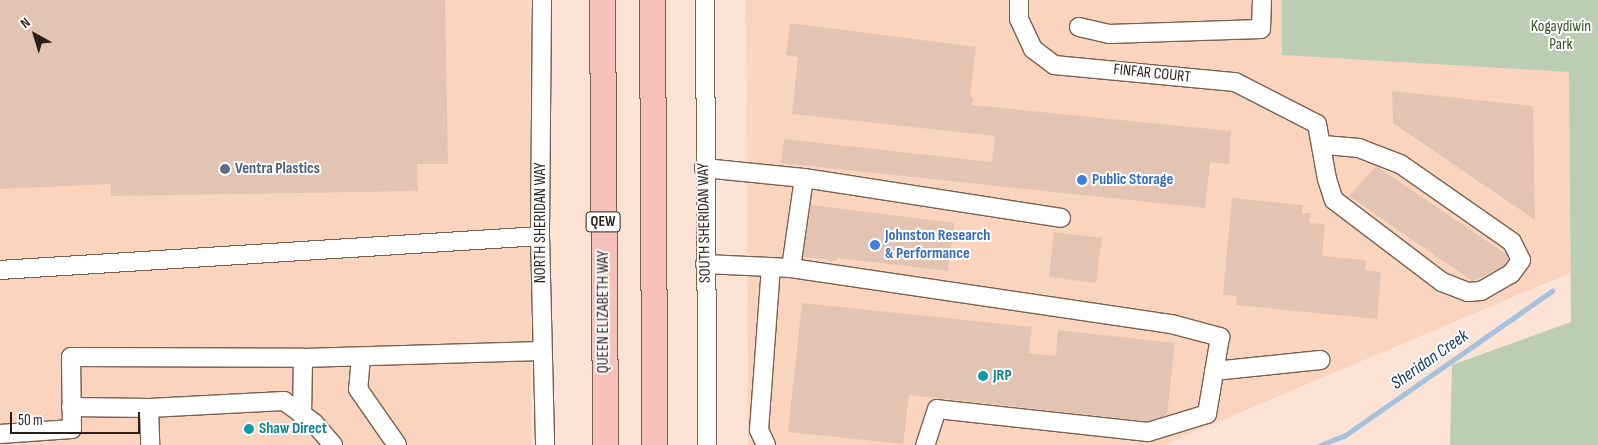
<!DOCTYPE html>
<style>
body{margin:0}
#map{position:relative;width:1598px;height:445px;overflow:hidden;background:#fde3d5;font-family:"Sofia Sans Condensed",sans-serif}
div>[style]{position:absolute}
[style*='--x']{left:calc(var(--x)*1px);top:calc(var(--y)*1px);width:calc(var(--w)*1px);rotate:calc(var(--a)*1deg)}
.built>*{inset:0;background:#fbd4be}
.green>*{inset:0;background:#bbcdb2}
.stream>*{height:5px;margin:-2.5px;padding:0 2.5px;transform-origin:2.5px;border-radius:2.5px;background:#a4c2dd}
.building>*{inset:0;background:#e3c4b2}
.roads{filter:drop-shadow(1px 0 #7b6050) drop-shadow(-1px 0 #7b6050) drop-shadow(0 1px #7b6050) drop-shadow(0 -1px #7b6050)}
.minor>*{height:18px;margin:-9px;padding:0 9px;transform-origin:9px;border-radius:9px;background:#fff}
.highway>*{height:25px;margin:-12.5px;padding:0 12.5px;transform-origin:12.5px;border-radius:12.5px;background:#f5c1ba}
.dots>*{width:14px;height:14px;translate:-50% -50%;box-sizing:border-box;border:2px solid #fff;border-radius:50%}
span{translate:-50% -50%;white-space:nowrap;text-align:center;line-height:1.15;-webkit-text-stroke:4px #fff;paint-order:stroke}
.shield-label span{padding:1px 4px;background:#fff;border:1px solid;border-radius:4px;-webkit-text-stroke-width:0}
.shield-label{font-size:15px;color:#2b1f19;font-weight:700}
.park-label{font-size:16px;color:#365425}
.street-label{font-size:16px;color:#2b1f19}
.service-label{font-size:16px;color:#4e5e75;font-weight:700}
.left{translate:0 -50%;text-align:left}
.shop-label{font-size:16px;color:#366cbe;font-weight:700}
.culture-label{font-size:16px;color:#0d838f;font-weight:700}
.water-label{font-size:18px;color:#0d3e62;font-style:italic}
.north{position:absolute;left:10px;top:10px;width:50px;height:50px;-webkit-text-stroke:4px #fff;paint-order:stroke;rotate:321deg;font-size:14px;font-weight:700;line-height:20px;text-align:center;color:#2b1f19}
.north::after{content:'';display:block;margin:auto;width:18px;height:22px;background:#2b1f19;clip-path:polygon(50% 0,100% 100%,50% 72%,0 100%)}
.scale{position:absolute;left:10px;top:412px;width:130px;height:22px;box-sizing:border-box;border:2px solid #2b1f19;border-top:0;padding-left:6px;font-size:15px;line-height:18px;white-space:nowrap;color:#2b1f19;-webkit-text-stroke:4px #fff;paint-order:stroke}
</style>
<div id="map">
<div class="built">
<i style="clip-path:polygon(0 0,530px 0,531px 445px,0 445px)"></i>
<i style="clip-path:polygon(746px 0,1282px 0,1283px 55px,1569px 72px,1570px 273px,1163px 445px,748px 445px)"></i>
</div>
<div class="green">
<i style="clip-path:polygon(1282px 0,1598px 0,1598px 445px,1450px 445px,1452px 365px,1571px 322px,1569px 72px,1282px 55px)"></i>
</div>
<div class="stream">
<i style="--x:1320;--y:445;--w:26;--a:-21"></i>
<i style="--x:1344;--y:436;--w:254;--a:-34.9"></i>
</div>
<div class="building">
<i style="clip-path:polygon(0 0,445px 0,448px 164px,417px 164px,418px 191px,111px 196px,111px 184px,0 189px)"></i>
<i style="clip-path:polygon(790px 23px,976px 47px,970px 97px,973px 97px,972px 105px,1231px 131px,1229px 164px,1210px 162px,1205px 208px,781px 163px,784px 139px,992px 162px,995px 136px,792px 114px,798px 57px,786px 55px)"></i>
<i style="clip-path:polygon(1392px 91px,1533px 106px,1535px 220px,1393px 123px)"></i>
<i style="clip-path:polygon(1376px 166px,1506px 254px,1509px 259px,1504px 266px,1472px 281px,1349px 196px)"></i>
<i style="clip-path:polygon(1232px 198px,1303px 205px,1302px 213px,1310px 213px,1309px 223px,1325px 224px,1322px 256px,1366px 260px,1365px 270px,1381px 272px,1377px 319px,1236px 305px,1237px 296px,1223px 295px)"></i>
<i style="clip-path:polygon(811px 205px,954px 223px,948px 271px,837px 258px,837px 261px,803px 257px)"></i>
<i style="clip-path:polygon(1054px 232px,1102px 238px,1096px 283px,1049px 277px)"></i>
<i style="clip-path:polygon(802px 303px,1032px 327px,1029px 353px,1056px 356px,1058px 330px,1175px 343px,1167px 415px,1148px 421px,909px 395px,903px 444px,788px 432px)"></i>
</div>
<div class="roads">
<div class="minor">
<i style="--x:542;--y:0;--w:236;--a:90.5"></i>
<i style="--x:540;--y:236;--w:209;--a:88.6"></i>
<i style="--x:705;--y:0;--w:445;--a:89.7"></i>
<i style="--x:1019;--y:0;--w:19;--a:90"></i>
<i style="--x:1019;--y:19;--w:33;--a:65"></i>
<i style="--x:1033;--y:49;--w:26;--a:37"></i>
<i style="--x:1054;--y:65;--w:182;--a:5.4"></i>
<i style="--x:1235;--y:82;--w:92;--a:27.1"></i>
<i style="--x:1317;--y:124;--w:56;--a:79.7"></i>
<i style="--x:1327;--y:179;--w:22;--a:72"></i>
<i style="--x:1334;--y:200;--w:136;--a:37.2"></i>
<i style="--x:1442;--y:282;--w:28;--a:21"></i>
<i style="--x:1468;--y:292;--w:13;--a:-4"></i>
<i style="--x:1481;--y:291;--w:34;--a:-30"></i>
<i style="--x:1511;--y:274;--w:17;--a:-54"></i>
<i style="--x:1521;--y:260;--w:20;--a:-117"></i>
<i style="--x:1512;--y:242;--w:136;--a:-145.1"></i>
<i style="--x:1400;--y:164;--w:44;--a:-158.7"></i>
<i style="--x:1359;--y:148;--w:36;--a:-175"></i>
<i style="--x:1079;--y:27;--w:31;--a:13"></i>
<i style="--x:1109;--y:34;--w:152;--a:-1.9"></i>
<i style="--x:1261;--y:29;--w:29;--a:-88"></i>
<i style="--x:704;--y:168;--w:100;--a:5.7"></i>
<i style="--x:804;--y:178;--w:260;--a:8.8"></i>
<i style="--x:705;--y:264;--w:86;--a:2.7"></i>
<i style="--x:791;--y:268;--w:388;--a:8.4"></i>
<i style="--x:1175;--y:325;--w:47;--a:14.9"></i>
<i style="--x:1220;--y:337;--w:78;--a:99.6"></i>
<i style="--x:1207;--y:414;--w:62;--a:163"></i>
<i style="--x:1148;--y:432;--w:212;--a:-173.8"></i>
<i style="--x:937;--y:409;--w:38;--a:108"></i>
<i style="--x:791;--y:268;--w:91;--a:-81.8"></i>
<i style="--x:0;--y:270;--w:541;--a:-3.6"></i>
<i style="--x:361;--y:357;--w:32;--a:95"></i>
<i style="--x:358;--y:389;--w:68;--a:55.1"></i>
<i style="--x:1214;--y:371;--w:107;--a:-5.9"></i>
<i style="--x:71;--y:407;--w:78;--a:0.7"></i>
<i style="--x:149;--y:408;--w:135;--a:-3"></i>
<i style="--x:284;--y:401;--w:37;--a:36"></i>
<i style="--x:314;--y:423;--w:29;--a:49"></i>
<i style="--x:149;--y:408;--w:37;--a:88"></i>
<i style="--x:302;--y:416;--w:58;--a:-89"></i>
<i style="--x:0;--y:434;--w:72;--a:-4"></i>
<i style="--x:72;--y:429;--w:72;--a:-90.8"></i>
<i style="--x:71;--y:357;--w:232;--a:0.2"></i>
<i style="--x:303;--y:358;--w:238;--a:-1.7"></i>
<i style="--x:766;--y:445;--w:17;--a:-115"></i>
<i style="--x:759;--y:430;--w:163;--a:-85.8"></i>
</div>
<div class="highway">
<i style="--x:602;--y:0;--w:445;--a:89.6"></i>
<i style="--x:652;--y:0;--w:445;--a:89.7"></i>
</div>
</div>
<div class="dots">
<i style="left:225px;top:169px;background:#5c6f8a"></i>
<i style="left:1082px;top:180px;background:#3f7fe0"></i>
<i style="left:875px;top:245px;background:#3f7fe0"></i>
<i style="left:983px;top:376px;background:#0f9aa8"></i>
<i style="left:249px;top:429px;background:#0f9aa8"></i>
</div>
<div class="shield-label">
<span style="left:603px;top:222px">QEW</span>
</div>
<div class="park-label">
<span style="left:1561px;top:36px">Kogaydiwin<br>Park</span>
</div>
<div class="street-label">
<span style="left:1152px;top:74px;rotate:6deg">FINFAR COURT</span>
<span style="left:541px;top:223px;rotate:-90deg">NORTH SHERIDAN WAY</span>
<span style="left:705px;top:223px;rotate:-91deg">SOUTH SHERIDAN WAY</span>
<span style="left:604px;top:312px;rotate:-90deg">QUEEN ELIZABETH WAY</span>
</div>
<div class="service-label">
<span class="left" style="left:235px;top:169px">Ventra Plastics</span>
</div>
<div class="shop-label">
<span class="left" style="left:1092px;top:180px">Public Storage</span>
<span class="left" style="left:885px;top:245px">Johnston Research<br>&amp; Performance</span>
</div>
<div class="culture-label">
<span class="left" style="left:993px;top:376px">JRP</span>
<span class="left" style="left:259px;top:429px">Shaw Direct</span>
</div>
<div class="water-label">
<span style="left:1430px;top:360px;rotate:-35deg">Sheridan Creek</span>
</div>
<div class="north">N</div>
<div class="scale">50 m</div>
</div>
